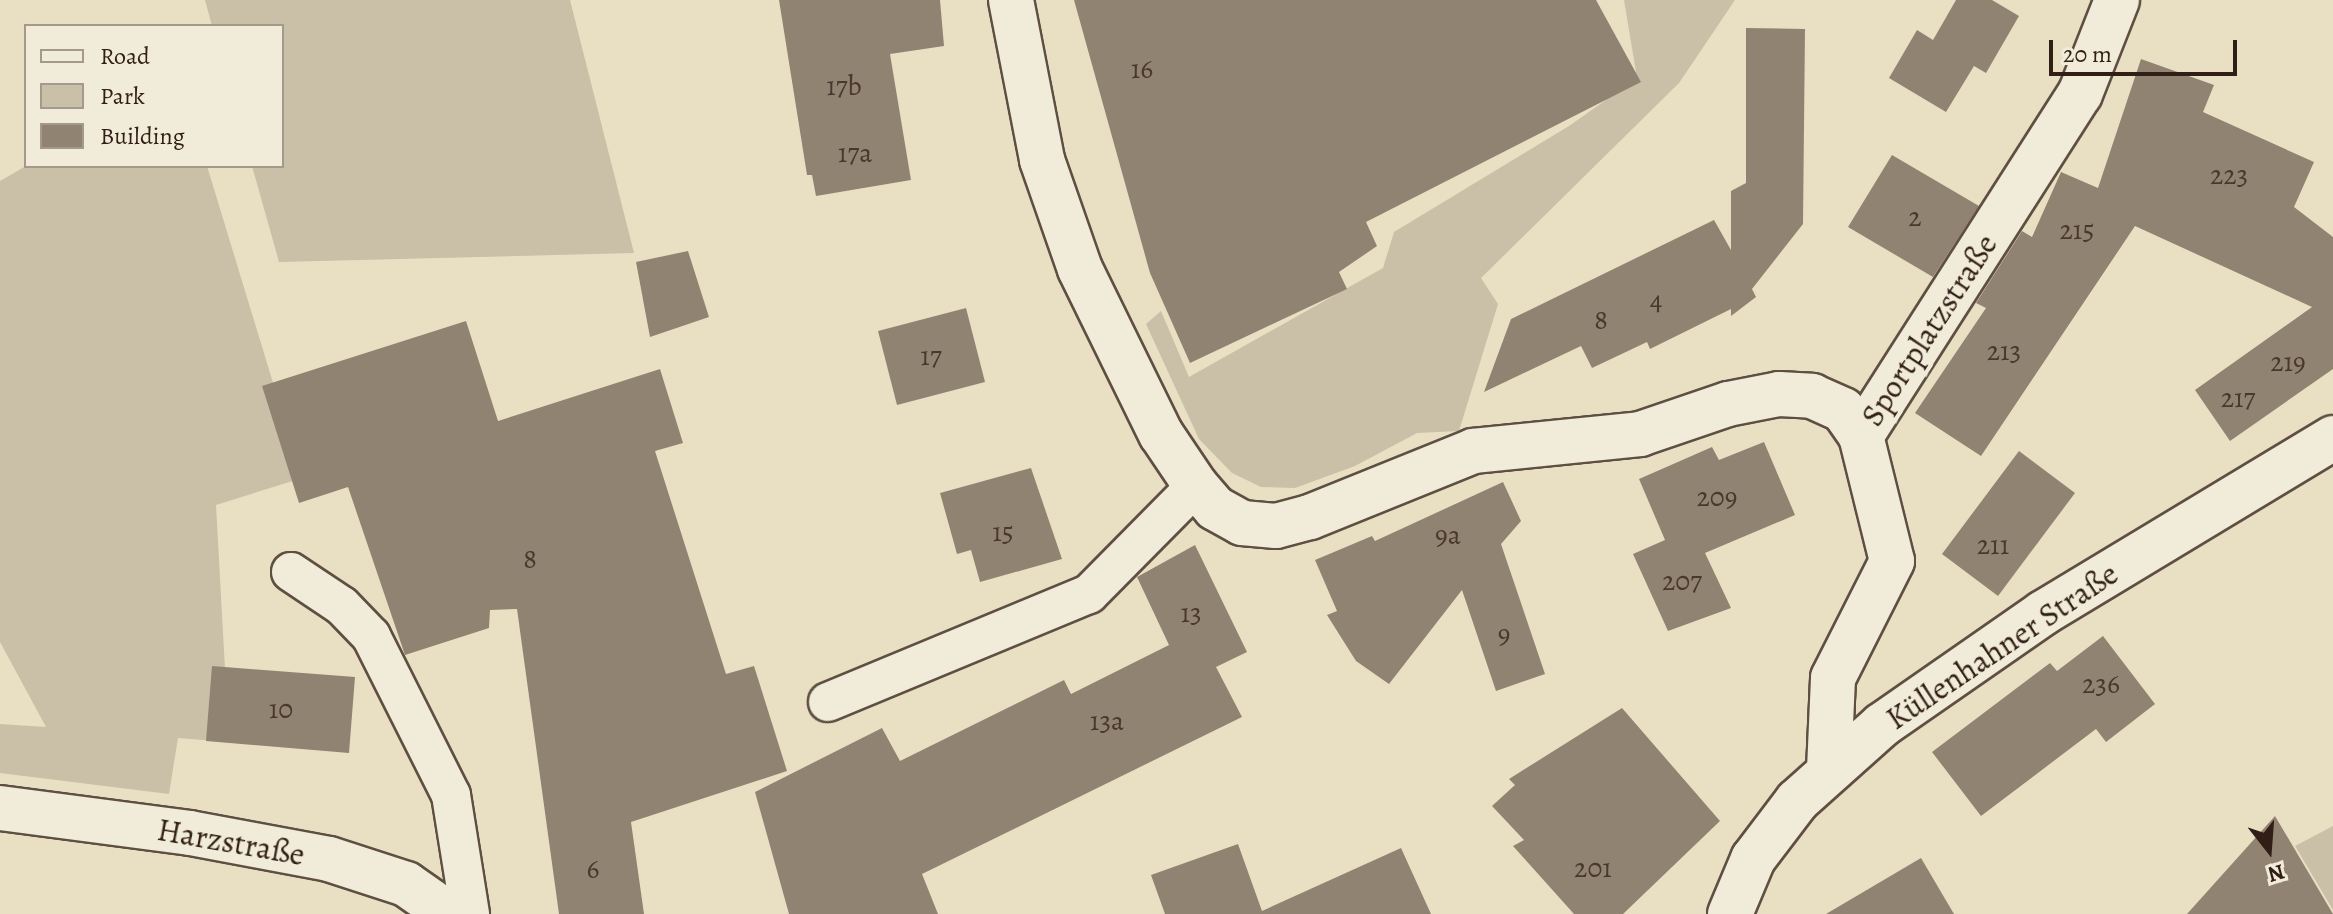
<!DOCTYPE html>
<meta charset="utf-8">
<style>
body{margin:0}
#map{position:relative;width:2333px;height:914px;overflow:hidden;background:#e9e0c4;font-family:Alegreya,serif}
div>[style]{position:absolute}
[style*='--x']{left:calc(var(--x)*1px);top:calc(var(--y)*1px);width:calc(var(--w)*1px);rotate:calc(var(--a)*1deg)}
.green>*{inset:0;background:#cabfa7}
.building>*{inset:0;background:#918371}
.roads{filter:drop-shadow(2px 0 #5f4f42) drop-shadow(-2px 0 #5f4f42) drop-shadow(0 2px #5f4f42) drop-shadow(0 -2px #5f4f42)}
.service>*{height:38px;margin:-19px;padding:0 19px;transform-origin:19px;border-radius:19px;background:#f1ebd9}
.minor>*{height:44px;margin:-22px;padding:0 22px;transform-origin:22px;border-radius:22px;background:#f1ebd9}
span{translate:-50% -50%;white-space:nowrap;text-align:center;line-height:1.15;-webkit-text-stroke:8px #f1ebd9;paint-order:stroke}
.number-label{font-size:28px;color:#49382e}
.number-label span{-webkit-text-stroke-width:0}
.street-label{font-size:32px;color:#311f17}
.legend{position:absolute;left:24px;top:24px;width:260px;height:144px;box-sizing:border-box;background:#f1ebd9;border:2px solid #a4998b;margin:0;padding:10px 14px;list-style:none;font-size:24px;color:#311f17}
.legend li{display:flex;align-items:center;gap:16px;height:40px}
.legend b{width:40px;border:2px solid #a4998b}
.north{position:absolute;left:2229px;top:810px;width:80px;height:80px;-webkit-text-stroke:6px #f1ebd9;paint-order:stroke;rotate:163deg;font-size:22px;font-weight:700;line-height:32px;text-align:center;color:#311f17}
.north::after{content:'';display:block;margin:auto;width:28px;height:36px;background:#311f17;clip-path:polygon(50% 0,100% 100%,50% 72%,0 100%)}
.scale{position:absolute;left:2049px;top:40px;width:188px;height:36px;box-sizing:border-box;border:4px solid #311f17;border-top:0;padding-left:10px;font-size:24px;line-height:28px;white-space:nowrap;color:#311f17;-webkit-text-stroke:6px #f1ebd9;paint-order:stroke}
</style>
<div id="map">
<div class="green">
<i style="clip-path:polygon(205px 0,570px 0,634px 253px,279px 262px,252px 166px,282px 166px,282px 26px,212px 26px)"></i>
<i style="clip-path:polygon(1624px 0,1735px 0,1679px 83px,1481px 278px,1498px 304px,1459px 431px,1417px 433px,1355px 466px,1295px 488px,1261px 487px,1232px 473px,1199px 439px,1146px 324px,1161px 311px,1189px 377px,1383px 268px,1394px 232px,1569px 126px,1637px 78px)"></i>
<i style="clip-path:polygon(26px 166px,207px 166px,302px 478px,216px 505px,229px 742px,178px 738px,169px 794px,0 773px,0 724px,46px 727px,0 642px,0 181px)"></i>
<i style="clip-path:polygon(2333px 826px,2333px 910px,2295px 846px)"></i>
</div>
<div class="building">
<i style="clip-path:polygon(779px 0,940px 0,944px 46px,890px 54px,911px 180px,816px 196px,812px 175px,807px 175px)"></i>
<i style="clip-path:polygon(1074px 0,1596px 0,1641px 82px,1366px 222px,1377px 246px,1339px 272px,1347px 289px,1190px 363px,1150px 273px)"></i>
<i style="clip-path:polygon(1956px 0,1992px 0,2019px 16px,1986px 73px,1974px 66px,1946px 112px,1889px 78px,1917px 30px,1933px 40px)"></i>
<i style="clip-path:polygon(1746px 28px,1805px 29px,1803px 224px,1752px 289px,1756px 297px,1731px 316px,1731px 309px,1650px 349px,1647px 342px,1592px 368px,1581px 346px,1484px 392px,1511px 319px,1714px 220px,1731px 250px,1731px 191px,1746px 183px)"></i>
<i style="clip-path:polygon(2141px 59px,2214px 85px,2203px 112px,2314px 162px,2294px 207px,2333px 237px,2333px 369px,2230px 441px,2195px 390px,2312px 307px,2135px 226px,1981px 456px,1915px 413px,1986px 308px,1976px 303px,2022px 231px,2032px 237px,2061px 172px,2098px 188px)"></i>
<i style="clip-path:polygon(1892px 155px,1979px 206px,1933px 277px,1848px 227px)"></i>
<i style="clip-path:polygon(688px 251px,709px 317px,650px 337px,636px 262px)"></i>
<i style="clip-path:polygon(966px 308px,985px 382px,897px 405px,878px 331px)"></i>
<i style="clip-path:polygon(466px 321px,498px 421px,660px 369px,683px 443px,655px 451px,726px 674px,754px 666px,787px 771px,631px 822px,644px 914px,559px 914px,517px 609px,490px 610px,489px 628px,405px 655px,348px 487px,299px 503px,262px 386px)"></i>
<i style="clip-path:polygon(1764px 442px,1795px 515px,1705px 553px,1731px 608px,1668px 631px,1633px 554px,1665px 540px,1639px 479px,1712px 447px,1719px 460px)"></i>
<i style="clip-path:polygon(2019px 451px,2075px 493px,1998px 596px,1942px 554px)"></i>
<i style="clip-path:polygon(1031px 468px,1062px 559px,980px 582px,971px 550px,957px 554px,940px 493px)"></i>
<i style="clip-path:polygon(1503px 482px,1521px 521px,1501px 544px,1545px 674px,1496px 691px,1462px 590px,1389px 684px,1356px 661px,1327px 615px,1337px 611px,1315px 560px,1372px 536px,1375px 541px)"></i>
<i style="clip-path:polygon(1195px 545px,1247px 652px,1216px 667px,1242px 717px,922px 874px,938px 914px,789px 914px,755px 792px,882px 728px,900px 761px,1064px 680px,1071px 694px,1169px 645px,1137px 577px)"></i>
<i style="clip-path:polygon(2103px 636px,2155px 704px,2106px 742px,2096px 729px,1981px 816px,1932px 752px,2050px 663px,2057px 671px)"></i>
<i style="clip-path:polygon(212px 666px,355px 677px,349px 753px,206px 741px)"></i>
<i style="clip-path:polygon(1622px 708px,1720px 821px,1623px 914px,1574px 914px,1513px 846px,1524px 840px,1492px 806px,1515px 785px,1509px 779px)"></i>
<i style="clip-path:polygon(2275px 816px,2333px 914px,2187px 914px)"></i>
<i style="clip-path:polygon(1238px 844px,1262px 911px,1401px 848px,1431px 914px,1165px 914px,1151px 875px)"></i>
<i style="clip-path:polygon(1921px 858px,1954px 914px,1826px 914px)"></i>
</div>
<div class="roads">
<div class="service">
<i style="--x:291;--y:572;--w:61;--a:33.7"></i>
<i style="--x:342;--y:606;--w:42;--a:46"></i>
<i style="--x:371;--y:636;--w:178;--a:63.3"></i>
<i style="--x:451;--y:795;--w:121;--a:80.9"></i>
<i style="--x:828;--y:702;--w:282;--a:-22.5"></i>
<i style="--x:1089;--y:594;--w:152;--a:-45.3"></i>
</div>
<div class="minor">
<i style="--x:1011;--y:0;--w:163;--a:79"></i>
<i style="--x:1042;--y:160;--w:115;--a:70.8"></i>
<i style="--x:1080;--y:269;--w:184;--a:63.9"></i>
<i style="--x:1161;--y:434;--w:63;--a:56.1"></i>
<i style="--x:1196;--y:486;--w:29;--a:49"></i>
<i style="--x:1215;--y:508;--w:31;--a:29"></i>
<i style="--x:1242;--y:523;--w:34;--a:5"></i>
<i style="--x:1276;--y:526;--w:35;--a:-15"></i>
<i style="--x:1310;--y:517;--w:176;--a:-22"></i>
<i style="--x:1473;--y:451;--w:168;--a:-5.8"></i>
<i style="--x:1640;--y:434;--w:93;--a:-18.8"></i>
<i style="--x:1728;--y:404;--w:52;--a:-11.1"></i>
<i style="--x:1779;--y:394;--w:33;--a:3"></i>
<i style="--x:1812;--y:396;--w:34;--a:24"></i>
<i style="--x:1843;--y:410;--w:32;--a:55"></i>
<i style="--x:1829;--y:770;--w:92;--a:-87.5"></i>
<i style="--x:1833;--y:678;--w:131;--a:-63.2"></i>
<i style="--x:1892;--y:561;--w:129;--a:-103.9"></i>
<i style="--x:1861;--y:436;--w:406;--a:-57.4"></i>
<i style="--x:2080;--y:94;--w:101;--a:-68.5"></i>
<i style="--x:0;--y:808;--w:192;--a:7.5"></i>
<i style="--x:190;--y:833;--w:141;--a:10.6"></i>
<i style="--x:329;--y:859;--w:81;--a:18"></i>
<i style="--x:406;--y:884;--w:52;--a:34.9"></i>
<i style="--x:1730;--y:914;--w:60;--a:-67.3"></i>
<i style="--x:1753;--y:859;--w:73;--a:-52.8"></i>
<i style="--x:1797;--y:801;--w:114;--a:-41.8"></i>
<i style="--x:1882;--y:725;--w:196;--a:-34.8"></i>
<i style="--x:2043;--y:613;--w:339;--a:-31.1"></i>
</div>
</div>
<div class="number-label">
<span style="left:1142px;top:69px">16</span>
<span style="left:844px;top:86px">17b</span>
<span style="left:855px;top:153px">17a</span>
<span style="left:2229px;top:175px">223</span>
<span style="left:1915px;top:217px">2</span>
<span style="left:2077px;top:230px">215</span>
<span style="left:1656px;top:300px">4</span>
<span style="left:1601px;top:320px">8</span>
<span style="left:2004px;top:351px">213</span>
<span style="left:931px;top:356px">17</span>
<span style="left:2288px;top:362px">219</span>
<span style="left:2238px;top:398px">217</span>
<span style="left:1717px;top:497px">209</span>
<span style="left:1003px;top:532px">15</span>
<span style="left:1448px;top:535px">9a</span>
<span style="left:1993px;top:545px">211</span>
<span style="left:530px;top:559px">8</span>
<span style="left:1682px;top:581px">207</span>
<span style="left:1191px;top:613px">13</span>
<span style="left:1504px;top:634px">9</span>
<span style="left:2101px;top:684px">236</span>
<span style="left:281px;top:709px">10</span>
<span style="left:1107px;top:721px">13a</span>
<span style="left:1593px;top:868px">201</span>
<span style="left:593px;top:869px">6</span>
</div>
<div class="street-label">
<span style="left:1929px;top:330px;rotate:-57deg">Sportplatzstraße</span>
<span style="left:2002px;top:646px;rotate:-34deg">Küllenhahner Straße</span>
<span style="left:231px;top:842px;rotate:10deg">Harzstraße</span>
</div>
<ul class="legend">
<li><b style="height:10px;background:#f1ebd9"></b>Road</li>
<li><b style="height:22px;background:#cabfa7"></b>Park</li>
<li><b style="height:22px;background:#918371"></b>Building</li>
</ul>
<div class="north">N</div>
<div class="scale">20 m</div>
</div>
